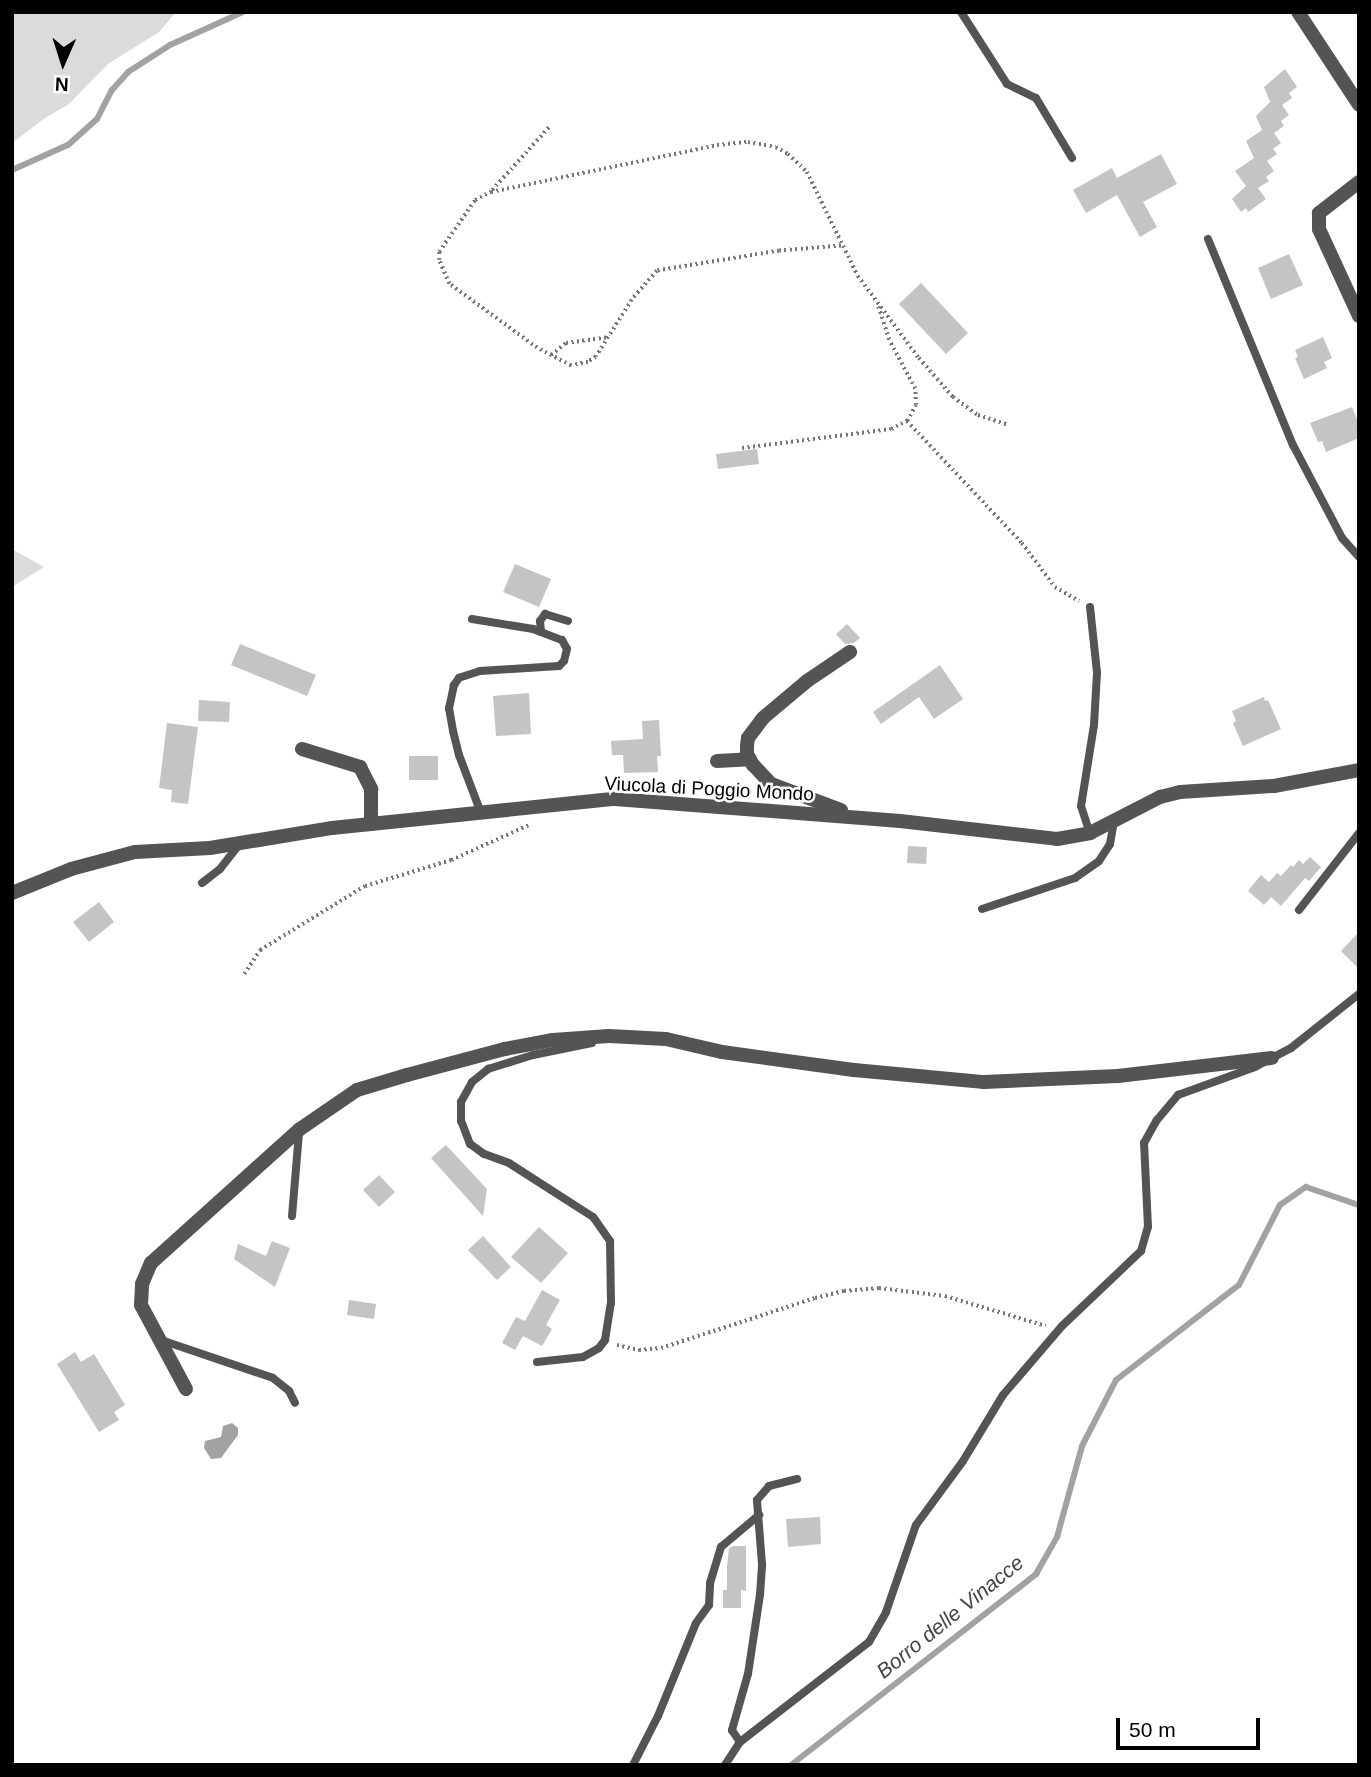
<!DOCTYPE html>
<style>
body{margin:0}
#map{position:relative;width:1371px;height:1777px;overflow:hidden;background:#fff;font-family:Arial,sans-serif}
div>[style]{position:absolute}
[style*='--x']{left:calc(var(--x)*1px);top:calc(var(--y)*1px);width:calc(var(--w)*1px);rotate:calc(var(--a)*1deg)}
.green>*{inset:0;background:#dbdbdb}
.water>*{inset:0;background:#a2a2a2}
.stream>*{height:6px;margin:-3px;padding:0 3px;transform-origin:3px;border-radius:3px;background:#a2a2a2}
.building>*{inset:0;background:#c4c4c4}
.path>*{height:3.5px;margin-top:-1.75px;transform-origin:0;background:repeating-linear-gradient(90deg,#767676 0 2px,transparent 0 5.5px)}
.service>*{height:8px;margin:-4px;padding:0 4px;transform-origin:4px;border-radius:4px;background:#545454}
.minor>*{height:14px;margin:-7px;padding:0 7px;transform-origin:7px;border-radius:7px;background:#545454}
.tertiary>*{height:14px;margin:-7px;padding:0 7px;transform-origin:7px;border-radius:7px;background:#545454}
span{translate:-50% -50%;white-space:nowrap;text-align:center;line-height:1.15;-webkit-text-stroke:5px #fff;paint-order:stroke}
.street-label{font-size:19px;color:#000}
.water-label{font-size:21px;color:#434343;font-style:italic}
.frame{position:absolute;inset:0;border:14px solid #000;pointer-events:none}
.north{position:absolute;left:28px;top:28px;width:70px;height:70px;-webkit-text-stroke:5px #fff;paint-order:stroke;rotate:183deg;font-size:19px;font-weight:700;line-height:28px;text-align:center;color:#000}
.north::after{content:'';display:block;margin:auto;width:24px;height:32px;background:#000;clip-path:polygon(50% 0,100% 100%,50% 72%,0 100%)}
.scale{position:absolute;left:1116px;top:1718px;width:144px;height:32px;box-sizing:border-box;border:4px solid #000;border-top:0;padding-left:9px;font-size:21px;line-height:24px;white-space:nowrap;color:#000;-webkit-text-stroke:5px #fff;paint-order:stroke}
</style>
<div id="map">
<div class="green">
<i style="clip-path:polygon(12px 12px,176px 12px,159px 32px,108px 64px,69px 104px,45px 118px,12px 143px)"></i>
<i style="clip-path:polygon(12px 549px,44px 567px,12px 587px)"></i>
</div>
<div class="water">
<i style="clip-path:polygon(232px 1423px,238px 1428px,238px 1435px,221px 1458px,211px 1459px,204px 1448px,205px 1441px,221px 1437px,223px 1426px)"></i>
</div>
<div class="stream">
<i style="--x:12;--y:170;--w:61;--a:-24.1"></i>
<i style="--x:68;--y:145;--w:39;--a:-42"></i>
<i style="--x:97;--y:119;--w:33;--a:-63"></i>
<i style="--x:112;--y:90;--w:24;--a:-48"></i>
<i style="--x:128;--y:72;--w:50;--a:-32.7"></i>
<i style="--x:170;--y:45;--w:80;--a:-24.3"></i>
<i style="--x:791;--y:1765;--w:311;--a:-37.9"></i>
<i style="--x:1036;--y:1574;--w:43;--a:-60.4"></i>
<i style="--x:1057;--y:1537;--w:94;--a:-74.6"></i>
<i style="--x:1082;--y:1446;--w:74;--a:-62.7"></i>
<i style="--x:1116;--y:1380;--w:155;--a:-37.7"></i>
<i style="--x:1239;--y:1285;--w:90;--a:-62.9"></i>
<i style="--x:1280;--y:1205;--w:32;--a:-35"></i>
<i style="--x:1306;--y:1187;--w:56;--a:18.8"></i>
</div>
<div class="building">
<i style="clip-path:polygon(1285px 69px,1297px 87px,1289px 93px,1292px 98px,1282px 105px,1289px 115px,1281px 121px,1284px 126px,1274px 133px,1281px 143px,1273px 149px,1277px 154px,1267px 161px,1274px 171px,1266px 177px,1269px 181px,1258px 188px,1266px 199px,1248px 212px,1246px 208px,1241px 212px,1232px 199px,1246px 186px,1235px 171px,1254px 158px,1246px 141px,1262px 130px,1256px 116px,1270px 102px,1264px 87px)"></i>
<i style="clip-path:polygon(1161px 154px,1177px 184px,1143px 202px,1157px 227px,1140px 237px,1117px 195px,1086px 213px,1073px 190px,1112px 168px,1117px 178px)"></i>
<i style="clip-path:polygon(1289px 254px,1303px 285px,1271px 299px,1258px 268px)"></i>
<i style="clip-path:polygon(921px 283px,968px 333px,946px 354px,899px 304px)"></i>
<i style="clip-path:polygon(1323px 337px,1332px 358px,1324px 362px,1327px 368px,1304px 379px,1295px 358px,1298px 357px,1295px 350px)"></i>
<i style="clip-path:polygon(1352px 407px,1359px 424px,1359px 438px,1326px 452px,1322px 441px,1318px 442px,1310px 423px)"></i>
<i style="clip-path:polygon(757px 449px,759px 464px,718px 469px,716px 454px)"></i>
<i style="clip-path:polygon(515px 564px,551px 579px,539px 607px,503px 592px)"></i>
<i style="clip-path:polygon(847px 624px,860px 638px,854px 643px,845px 644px,836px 634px)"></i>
<i style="clip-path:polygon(240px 644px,316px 675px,307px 696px,231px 665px)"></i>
<i style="clip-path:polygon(940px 665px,963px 699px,934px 719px,919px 697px,881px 724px,873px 712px)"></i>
<i style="clip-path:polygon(529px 693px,531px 734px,496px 736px,493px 696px)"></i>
<i style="clip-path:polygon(1264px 697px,1265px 701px,1268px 700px,1281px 729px,1243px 746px,1233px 723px,1236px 721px,1232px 711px)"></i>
<i style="clip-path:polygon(199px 700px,230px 702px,229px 722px,198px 721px)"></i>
<i style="clip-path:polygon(659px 720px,661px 756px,657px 756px,658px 772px,624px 773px,623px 755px,612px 755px,611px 741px,643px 739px,642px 721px)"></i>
<i style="clip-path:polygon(167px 723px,198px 727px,188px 804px,171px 802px,172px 790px,159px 788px)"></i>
<i style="clip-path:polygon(409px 756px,438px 756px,438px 780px,409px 780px)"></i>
<i style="clip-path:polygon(908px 846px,927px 847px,926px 864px,907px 863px)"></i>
<i style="clip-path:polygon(1310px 857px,1321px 867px,1309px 881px,1305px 878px,1281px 906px,1271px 897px,1264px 905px,1248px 891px,1261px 875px,1269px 882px,1277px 873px,1281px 876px,1291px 865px,1293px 867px,1299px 860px,1303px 864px)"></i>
<i style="clip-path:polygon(99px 902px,114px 922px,89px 942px,73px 922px)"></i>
<i style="clip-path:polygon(1359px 932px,1359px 969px,1341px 951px)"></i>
<i style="clip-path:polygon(446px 1145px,487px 1189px,483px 1216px,431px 1158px)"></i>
<i style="clip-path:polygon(379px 1175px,395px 1192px,379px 1207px,363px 1190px)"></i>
<i style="clip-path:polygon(539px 1227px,568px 1253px,541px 1283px,511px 1257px)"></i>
<i style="clip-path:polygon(483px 1236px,511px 1267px,497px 1280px,468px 1250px)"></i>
<i style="clip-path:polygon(272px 1241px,290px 1248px,275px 1287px,234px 1259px,238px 1244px,266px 1256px)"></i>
<i style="clip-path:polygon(542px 1290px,560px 1300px,546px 1325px,552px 1329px,542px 1346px,523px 1336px,515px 1350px,502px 1343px,516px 1317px,525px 1321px)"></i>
<i style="clip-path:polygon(349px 1300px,376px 1304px,374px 1319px,347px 1315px)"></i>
<i style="clip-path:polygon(75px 1352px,81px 1362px,94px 1354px,125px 1405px,114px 1412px,119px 1420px,99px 1432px,57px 1364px)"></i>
<i style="clip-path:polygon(820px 1517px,821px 1544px,788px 1547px,786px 1519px)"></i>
<i style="clip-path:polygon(733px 1546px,746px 1546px,746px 1591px,741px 1590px,741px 1608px,723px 1608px,723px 1590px,734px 1590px,727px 1590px,727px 1566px,729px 1548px)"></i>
</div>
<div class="path">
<i style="--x:492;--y:190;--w:86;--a:-47.8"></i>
<i style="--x:841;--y:246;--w:62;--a:175.4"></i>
<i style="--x:779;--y:251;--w:124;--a:170.7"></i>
<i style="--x:657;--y:271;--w:38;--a:131"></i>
<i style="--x:632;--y:300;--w:67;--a:122.3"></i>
<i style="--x:596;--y:357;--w:9;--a:148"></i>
<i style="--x:588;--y:362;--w:17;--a:167"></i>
<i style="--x:571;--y:366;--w:38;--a:-152"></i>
<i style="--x:537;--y:348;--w:109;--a:-144"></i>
<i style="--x:449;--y:284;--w:26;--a:-113"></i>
<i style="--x:439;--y:260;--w:8;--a:-90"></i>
<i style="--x:439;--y:252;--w:63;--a:-55.3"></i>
<i style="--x:475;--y:200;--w:18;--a:-27"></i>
<i style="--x:491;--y:192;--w:231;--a:-11.7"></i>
<i style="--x:717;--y:145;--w:31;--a:-6"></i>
<i style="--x:748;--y:142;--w:28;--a:10"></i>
<i style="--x:776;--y:147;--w:14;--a:30"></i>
<i style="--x:788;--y:154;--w:26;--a:43"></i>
<i style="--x:807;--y:172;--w:116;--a:63.9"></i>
<i style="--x:858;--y:276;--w:102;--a:53.4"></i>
<i style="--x:919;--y:358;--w:52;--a:48.9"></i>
<i style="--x:953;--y:397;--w:31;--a:36"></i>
<i style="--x:978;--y:415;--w:32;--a:18"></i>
<i style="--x:551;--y:355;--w:19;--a:-39"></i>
<i style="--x:566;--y:343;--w:44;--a:-7.8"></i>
<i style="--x:907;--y:421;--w:168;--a:46.7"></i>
<i style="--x:1022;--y:543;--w:55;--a:53.1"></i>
<i style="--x:1055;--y:587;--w:28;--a:30"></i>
<i style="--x:742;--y:448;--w:150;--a:-7.3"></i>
<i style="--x:891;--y:429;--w:18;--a:-27"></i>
<i style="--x:907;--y:421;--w:18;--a:-61"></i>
<i style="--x:916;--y:405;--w:16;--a:-94"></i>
<i style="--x:915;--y:389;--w:55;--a:-118"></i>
<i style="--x:889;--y:340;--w:35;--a:-108"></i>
<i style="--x:244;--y:974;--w:29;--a:-56"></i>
<i style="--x:260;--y:950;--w:123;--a:-31.4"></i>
<i style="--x:365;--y:886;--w:90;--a:-16.8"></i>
<i style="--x:451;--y:860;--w:85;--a:-24.2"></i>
<i style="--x:617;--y:1345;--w:23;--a:13"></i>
<i style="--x:639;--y:1350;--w:22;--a:-5"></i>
<i style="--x:661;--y:1348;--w:162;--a:-18"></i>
<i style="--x:815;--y:1298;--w:30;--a:-14"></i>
<i style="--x:844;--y:1291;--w:35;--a:-5"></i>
<i style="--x:879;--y:1288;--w:66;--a:6.9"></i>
<i style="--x:945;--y:1296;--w:105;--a:16.5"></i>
</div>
<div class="service">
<i style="--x:961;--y:12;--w:85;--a:57.4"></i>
<i style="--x:1007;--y:84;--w:32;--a:26"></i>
<i style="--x:1036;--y:98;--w:70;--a:59"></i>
<i style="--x:1208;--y:239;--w:223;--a:67.6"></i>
<i style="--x:1293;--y:445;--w:105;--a:62.2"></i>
<i style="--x:1342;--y:538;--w:25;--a:48"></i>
<i style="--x:1090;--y:607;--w:66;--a:83.9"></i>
<i style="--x:1097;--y:673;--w:52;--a:93.3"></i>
<i style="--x:1094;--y:725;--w:82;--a:99.1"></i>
<i style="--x:1081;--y:806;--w:28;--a:72"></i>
<i style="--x:472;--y:619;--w:62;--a:9.3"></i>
<i style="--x:533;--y:629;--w:31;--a:21"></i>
<i style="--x:562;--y:640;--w:10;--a:61"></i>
<i style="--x:567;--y:649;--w:12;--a:104"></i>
<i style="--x:564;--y:661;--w:7;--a:135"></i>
<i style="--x:559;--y:666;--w:79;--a:176.4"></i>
<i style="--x:480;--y:671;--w:22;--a:162"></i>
<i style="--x:459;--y:678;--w:9;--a:126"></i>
<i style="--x:454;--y:685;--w:24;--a:102"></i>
<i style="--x:449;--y:708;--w:23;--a:80"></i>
<i style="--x:453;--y:731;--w:25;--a:76"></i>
<i style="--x:459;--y:755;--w:62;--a:69.2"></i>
<i style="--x:541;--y:632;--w:11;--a:-95"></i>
<i style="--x:540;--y:621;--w:9;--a:-54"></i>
<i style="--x:545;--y:614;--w:24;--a:17"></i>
<i style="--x:202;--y:883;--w:23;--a:-38"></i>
<i style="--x:220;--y:869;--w:33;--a:-52"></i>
<i style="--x:982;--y:909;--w:98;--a:-18.4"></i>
<i style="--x:1075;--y:878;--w:29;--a:-35"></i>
<i style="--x:1099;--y:861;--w:20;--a:-57"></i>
<i style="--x:1110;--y:844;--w:23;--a:-80"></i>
<i style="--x:1299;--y:910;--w:98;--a:-52.1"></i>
<i style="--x:292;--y:1216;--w:84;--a:-85.2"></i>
<i style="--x:161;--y:1340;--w:118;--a:18.7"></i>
<i style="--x:273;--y:1378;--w:21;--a:39"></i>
<i style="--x:289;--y:1391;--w:13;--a:63"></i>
<i style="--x:537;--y:1362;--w:46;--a:-6.2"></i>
<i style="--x:583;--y:1357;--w:18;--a:-29"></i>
<i style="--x:599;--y:1348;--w:10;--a:-53"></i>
<i style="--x:605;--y:1340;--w:37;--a:-81"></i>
<i style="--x:611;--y:1303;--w:62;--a:-90.9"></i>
<i style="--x:610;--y:1241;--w:29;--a:-125"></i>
<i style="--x:593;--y:1217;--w:100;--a:-147.3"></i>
<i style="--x:509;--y:1163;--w:27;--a:-160"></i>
<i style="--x:484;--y:1154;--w:17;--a:-144"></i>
<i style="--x:470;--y:1144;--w:25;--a:-111"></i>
<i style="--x:461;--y:1121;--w:19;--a:-90"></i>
<i style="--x:461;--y:1102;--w:23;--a:-61"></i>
<i style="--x:472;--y:1082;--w:21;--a:-39"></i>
<i style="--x:488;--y:1069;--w:47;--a:-17.3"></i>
<i style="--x:533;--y:1055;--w:60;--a:-11.5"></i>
<i style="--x:740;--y:1742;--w:14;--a:-124"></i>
<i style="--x:732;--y:1730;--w:58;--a:-74.1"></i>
<i style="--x:748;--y:1674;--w:80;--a:-81.4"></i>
<i style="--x:760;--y:1595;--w:31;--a:-86"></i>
<i style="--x:762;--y:1564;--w:64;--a:-94.5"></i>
<i style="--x:757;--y:1500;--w:18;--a:-49"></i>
<i style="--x:769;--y:1486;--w:29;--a:-14"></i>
<i style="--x:633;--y:1765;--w:55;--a:-63"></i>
<i style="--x:658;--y:1716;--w:100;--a:-67.8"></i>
<i style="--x:696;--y:1623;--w:22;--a:-54"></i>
<i style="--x:709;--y:1605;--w:22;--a:-87"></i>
<i style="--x:710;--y:1583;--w:38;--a:-73"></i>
<i style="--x:721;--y:1547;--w:50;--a:-40.1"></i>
<i style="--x:725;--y:1765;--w:27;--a:-57"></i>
<i style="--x:740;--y:1742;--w:163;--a:-37.8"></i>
<i style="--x:869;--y:1642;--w:34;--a:-60"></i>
<i style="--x:886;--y:1612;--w:92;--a:-71"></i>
<i style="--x:916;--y:1525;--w:79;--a:-53.7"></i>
<i style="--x:963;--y:1461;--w:77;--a:-58.8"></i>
<i style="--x:1003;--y:1395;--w:91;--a:-49.5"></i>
<i style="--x:1062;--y:1326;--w:109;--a:-43.5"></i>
<i style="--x:1141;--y:1251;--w:25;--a:-74"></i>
<i style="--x:1148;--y:1227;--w:84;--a:-92.7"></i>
<i style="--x:1144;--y:1143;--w:26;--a:-61"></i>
<i style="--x:1157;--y:1120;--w:33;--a:-50"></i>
<i style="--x:1178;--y:1095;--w:82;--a:-20"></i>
<i style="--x:1255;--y:1067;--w:41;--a:-27.8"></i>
<i style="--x:1291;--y:1048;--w:87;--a:-38.5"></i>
</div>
<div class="minor">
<i style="--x:1359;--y:182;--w:51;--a:142.2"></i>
<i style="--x:1319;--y:213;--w:16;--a:90"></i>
<i style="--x:1319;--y:229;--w:96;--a:65.3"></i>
<i style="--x:302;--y:749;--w:61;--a:17.2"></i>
<i style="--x:360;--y:767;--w:25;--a:63"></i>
<i style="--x:371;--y:789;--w:35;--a:90"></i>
<i style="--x:717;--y:761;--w:33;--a:-3"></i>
<i style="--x:841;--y:810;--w:75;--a:-159.6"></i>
<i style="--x:771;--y:784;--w:26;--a:-133"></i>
<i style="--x:753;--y:765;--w:13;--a:-119"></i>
<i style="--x:747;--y:754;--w:8;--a:-90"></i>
<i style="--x:747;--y:746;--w:8;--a:-83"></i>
<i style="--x:748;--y:738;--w:25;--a:-53"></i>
<i style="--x:763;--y:718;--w:57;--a:-40.1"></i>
<i style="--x:807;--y:681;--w:52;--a:-34"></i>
<i style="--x:12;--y:893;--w:64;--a:-22.1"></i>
<i style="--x:71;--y:869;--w:66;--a:-14.9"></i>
<i style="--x:135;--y:852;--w:75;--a:-3.1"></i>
<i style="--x:210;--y:848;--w:124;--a:-9.3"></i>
<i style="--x:332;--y:828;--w:284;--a:-5.9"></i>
<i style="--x:615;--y:799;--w:286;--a:4.4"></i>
<i style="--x:900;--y:821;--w:158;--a:6.5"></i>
<i style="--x:1057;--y:839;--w:34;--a:-10"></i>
<i style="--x:1090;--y:833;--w:79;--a:-27.2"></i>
<i style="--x:1160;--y:797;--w:21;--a:-14"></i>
<i style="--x:1180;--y:792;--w:94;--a:-3.7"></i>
<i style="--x:1274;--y:786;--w:86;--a:-10.7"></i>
<i style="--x:186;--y:1389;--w:95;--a:-118.2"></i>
<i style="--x:141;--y:1305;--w:21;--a:-87"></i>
<i style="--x:142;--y:1284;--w:23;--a:-67"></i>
<i style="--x:151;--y:1263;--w:200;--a:-42"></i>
<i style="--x:300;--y:1129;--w:69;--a:-34.4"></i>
<i style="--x:357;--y:1090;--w:52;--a:-16.7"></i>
<i style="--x:407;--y:1075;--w:101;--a:-14.9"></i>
<i style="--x:505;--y:1049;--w:49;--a:-10.6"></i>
<i style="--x:553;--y:1040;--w:56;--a:-4.1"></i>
<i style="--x:609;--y:1036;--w:57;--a:3"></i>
<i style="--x:666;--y:1039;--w:57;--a:13.1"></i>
<i style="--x:722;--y:1052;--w:133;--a:7.8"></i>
<i style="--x:854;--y:1070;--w:131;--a:5.3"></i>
<i style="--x:984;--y:1082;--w:134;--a:-2.6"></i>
<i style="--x:1118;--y:1076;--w:155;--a:-6.7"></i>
</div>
<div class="tertiary">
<i style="--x:1298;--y:12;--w:111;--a:56.7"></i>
</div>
<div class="street-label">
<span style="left:709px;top:789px;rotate:3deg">Viucola di Poggio Mondo</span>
</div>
<div class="water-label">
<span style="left:950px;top:1617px;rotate:-39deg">Borro delle Vinacce</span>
</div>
<div class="frame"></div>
<div class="north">N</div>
<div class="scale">50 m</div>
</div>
